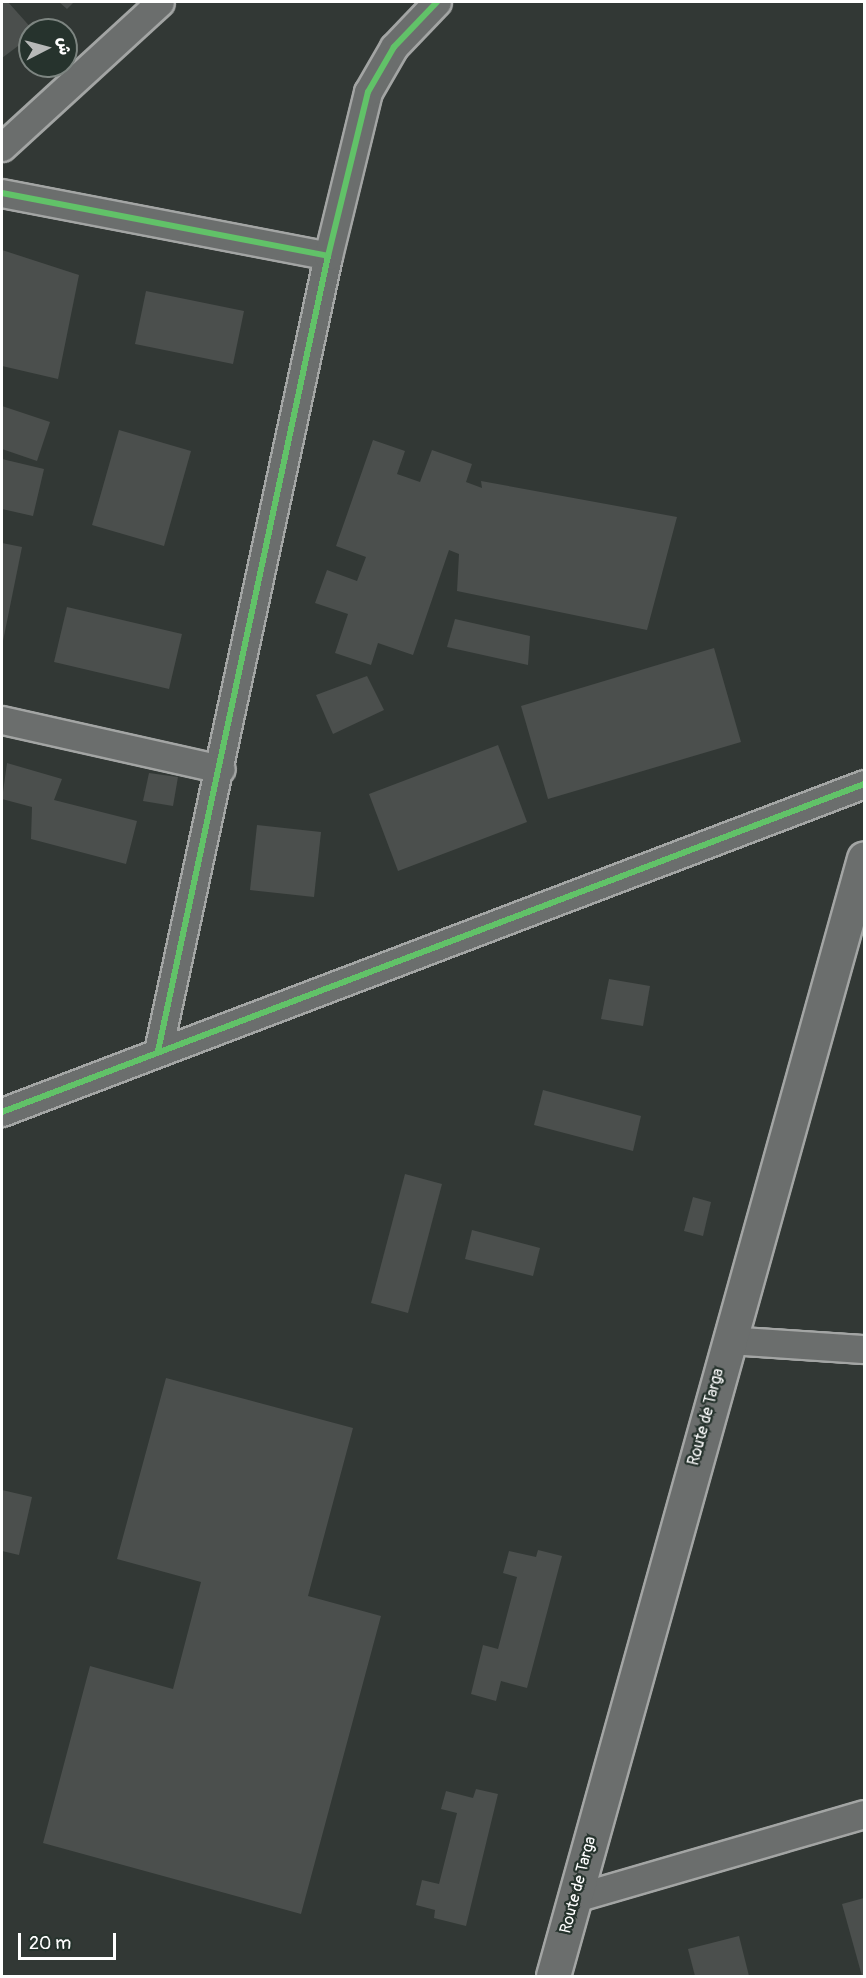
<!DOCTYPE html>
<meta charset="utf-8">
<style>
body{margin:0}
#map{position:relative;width:866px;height:1978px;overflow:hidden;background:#323835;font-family:Pangolin,"Playpen Sans Arabic",sans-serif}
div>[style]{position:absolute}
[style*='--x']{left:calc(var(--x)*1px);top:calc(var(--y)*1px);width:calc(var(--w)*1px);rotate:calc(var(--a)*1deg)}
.building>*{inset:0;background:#4b4f4d}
.roads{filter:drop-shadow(2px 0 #a3a5a4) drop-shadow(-2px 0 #a3a5a4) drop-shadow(0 2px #a3a5a4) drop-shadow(0 -2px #a3a5a4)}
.street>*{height:27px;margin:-13.5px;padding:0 13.5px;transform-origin:13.5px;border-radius:13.5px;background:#6b6e6d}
.secondary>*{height:33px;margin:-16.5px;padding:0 16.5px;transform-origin:16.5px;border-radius:16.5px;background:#6b6e6d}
.cycleway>*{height:6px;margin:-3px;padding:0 3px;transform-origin:3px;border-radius:3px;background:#61c268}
span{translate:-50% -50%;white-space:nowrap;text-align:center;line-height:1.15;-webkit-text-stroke:4.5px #26332d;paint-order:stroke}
.street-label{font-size:16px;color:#fff}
.frame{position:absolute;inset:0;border:3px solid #fff;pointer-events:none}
.north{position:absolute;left:18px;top:18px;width:60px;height:60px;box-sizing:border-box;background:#26332d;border:2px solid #7d8581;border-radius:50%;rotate:84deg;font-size:16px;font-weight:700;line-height:24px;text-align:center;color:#fff}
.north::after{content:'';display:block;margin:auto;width:21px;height:27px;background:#b7b9b8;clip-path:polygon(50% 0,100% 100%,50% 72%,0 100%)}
.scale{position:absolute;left:18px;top:1933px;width:98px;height:27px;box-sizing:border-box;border:3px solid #fff;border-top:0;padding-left:8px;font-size:18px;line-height:21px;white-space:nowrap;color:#fff;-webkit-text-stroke:4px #26332d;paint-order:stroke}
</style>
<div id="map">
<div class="building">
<i style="clip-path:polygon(2px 2px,8px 2px,33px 30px,30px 37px,2px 58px)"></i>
<i style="clip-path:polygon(59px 2px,74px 2px,67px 9px)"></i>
<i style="clip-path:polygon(2px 250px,79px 275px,58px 379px,2px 366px)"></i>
<i style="clip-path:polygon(146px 291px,244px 311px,233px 364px,135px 344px)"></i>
<i style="clip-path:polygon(2px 406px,50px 422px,37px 461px,2px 449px)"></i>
<i style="clip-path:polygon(119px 430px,191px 451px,164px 546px,92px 525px)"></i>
<i style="clip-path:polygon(373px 440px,405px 451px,397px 474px,420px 482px,432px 450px,472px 464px,466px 482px,482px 488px,481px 481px,677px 517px,647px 630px,457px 591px,459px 554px,449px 550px,413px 655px,378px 643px,371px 665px,335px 653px,348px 614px,315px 603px,327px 570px,357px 581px,366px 557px,336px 546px)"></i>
<i style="clip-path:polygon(2px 459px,44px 469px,33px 516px,2px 509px)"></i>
<i style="clip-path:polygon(2px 543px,22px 547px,3px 641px,2px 641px)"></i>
<i style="clip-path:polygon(67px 607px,182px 634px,169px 689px,54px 662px)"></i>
<i style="clip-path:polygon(455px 619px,530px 636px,528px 665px,447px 647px)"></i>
<i style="clip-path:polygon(714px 648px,741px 742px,548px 799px,521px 706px)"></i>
<i style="clip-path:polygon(367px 676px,384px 710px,333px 734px,316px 695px)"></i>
<i style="clip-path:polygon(498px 745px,527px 822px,398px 871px,369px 794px)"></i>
<i style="clip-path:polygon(7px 763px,62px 779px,54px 800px,137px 821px,126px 864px,31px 839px,32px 807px,2px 799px)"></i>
<i style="clip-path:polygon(149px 773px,178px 777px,173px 806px,143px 801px)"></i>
<i style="clip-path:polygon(257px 825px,321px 832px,314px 897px,250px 890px)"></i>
<i style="clip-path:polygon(609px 979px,650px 986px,643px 1026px,601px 1019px)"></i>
<i style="clip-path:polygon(543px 1090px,641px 1116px,633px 1151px,534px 1125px)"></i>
<i style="clip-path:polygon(405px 1174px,442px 1184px,408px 1313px,371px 1303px)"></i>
<i style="clip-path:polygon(693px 1197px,711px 1202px,703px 1236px,684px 1231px)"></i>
<i style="clip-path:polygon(472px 1230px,540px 1248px,533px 1276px,465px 1259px)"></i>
<i style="clip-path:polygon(166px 1378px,353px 1428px,308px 1596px,381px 1616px,301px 1914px,43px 1843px,90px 1666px,173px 1689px,201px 1582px,117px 1559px)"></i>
<i style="clip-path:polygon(2px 1490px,32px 1497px,19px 1555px,2px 1551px)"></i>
<i style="clip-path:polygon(538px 1550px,562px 1556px,527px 1688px,501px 1681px,496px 1701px,471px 1694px,483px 1645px,498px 1649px,517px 1577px,503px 1573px,509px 1551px,536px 1557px)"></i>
<i style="clip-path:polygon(476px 1789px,498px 1794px,466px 1926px,434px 1918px,435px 1910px,416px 1905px,422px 1880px,439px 1884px,457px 1813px,441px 1809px,446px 1791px,473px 1798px)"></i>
<i style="clip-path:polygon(864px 1898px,864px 1976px,862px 1976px,842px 1904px)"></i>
<i style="clip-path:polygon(739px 1936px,749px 1976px,695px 1976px,688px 1949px)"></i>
</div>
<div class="roads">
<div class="street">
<i style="--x:2;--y:147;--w:214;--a:-42.5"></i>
<i style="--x:2;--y:193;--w:332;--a:10.9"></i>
<i style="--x:2;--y:720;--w:224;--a:12.6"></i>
<i style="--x:158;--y:1051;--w:813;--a:-77.93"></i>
<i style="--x:328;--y:256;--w:169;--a:-76.3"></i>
<i style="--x:368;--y:92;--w:52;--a:-60"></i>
<i style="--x:394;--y:47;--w:62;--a:-46.3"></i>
<i style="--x:2;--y:1112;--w:922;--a:-20.83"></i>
<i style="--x:728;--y:1340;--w:136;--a:3.8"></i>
<i style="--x:575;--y:1898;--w:301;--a:-16.2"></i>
</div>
<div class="secondary">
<i style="--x:553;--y:1976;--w:1160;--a:-74.45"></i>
</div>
</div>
<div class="cycleway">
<i style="--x:2;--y:193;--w:332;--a:10.9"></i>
<i style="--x:158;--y:1051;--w:813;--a:-77.93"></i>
<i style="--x:328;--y:256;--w:169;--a:-76.3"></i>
<i style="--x:368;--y:92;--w:52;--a:-60"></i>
<i style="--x:394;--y:47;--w:62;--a:-46.3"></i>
<i style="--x:2;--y:1112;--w:922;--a:-20.83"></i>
</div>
<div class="street-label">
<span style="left:706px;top:1417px;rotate:-75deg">Route de Targa</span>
<span style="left:578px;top:1885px;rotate:-75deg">Route de Targa</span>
</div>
<div class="frame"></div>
<div class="north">ش</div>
<div class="scale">20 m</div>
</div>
